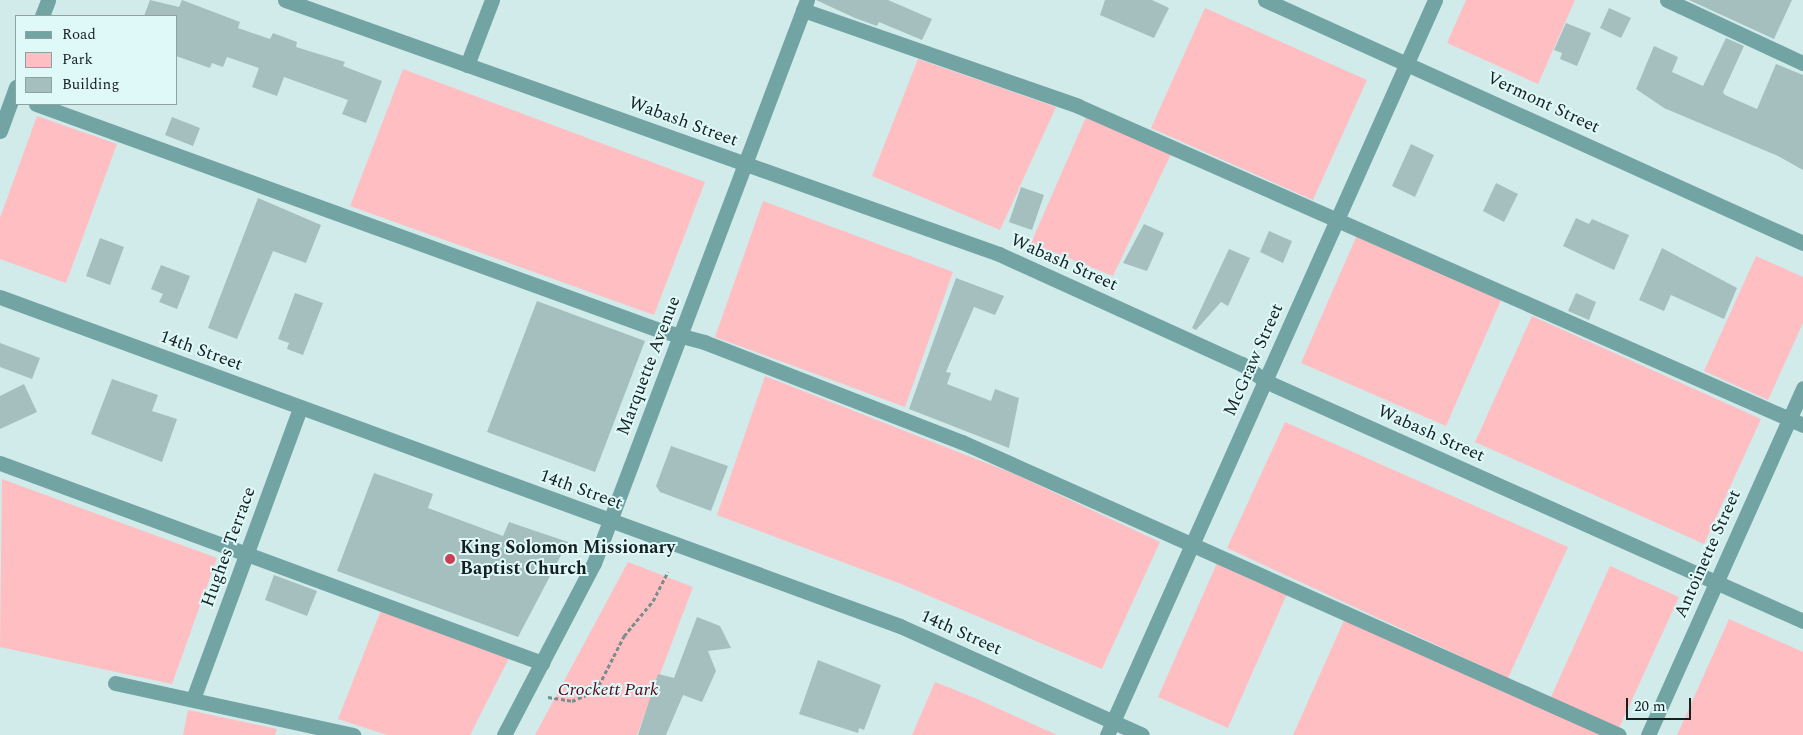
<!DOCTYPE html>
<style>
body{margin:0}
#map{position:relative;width:1803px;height:735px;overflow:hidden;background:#d1ebeb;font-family:Spectral,serif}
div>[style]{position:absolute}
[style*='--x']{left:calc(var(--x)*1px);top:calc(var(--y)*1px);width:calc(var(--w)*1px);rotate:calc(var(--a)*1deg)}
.green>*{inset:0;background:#ffbec1}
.building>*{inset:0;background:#a5bfbf}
.path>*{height:3px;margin-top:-1.5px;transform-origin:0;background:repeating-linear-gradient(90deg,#7b8e8e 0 4px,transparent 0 6.5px)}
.minor>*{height:15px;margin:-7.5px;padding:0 7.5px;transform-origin:7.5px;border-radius:7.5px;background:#73a4a4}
.dots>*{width:14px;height:14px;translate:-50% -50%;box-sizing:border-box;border:2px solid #def9f8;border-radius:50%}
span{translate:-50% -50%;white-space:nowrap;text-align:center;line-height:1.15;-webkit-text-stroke:4px #def9f8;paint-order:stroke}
.street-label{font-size:18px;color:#162020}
.poi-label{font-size:18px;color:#162020;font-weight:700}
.left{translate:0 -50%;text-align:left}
.park-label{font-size:18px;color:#5e051b;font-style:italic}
.legend{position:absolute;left:15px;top:15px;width:162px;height:90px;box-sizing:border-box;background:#def9f8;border:1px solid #8ea2a2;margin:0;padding:6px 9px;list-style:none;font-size:15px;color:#162020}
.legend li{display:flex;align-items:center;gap:10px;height:25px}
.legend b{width:25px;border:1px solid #8ea2a2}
.scale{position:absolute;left:1626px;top:698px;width:65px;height:22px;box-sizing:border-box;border:2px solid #162020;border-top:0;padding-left:6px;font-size:15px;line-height:18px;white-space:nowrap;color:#162020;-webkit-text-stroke:4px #def9f8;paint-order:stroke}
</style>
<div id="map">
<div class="green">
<i style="clip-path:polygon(1466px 0,1575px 0,1538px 84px,1447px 43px)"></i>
<i style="clip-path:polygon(1205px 8px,1367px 80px,1313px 200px,1151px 128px)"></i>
<i style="clip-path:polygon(918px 59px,1056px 107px,1000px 230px,872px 176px)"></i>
<i style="clip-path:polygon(403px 69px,705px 182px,654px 315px,350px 206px)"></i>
<i style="clip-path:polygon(37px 116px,117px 144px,66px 283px,0 259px,0 218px)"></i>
<i style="clip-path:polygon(1086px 117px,1171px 154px,1113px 276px,1031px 243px)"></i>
<i style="clip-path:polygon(763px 201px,953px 272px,905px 407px,715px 337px)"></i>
<i style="clip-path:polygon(1357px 235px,1502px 298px,1446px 426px,1301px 363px)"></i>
<i style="clip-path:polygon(1756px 256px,1803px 277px,1803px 323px,1768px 400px,1704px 371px)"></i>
<i style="clip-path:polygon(1532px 316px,1761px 419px,1704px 544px,1475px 442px)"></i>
<i style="clip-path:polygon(765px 376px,1019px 476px,1160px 542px,1102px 669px,901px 584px,717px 515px)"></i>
<i style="clip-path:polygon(1285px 422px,1568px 547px,1508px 678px,1227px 548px)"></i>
<i style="clip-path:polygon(2px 479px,217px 558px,172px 684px,0 647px)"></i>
<i style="clip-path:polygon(628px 562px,693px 587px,637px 735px,535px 735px)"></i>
<i style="clip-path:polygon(1217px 563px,1287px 594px,1228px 728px,1158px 697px)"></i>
<i style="clip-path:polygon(1610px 566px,1679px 597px,1619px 728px,1551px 697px)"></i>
<i style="clip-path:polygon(381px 610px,509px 658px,470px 735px,387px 735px,338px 719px)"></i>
<i style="clip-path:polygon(1345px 618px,1607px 735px,1293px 735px)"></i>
<i style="clip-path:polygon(1729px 619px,1803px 652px,1803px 735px,1677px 735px)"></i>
<i style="clip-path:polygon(935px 682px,975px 698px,1057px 735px,912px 735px)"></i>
<i style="clip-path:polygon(188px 710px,277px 729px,275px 735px,183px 735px)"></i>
</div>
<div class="building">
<i style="clip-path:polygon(150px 0,179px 7px,182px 0,240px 22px,238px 28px,270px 39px,273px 33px,297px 42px,296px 47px,345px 62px,343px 66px,382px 81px,366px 123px,342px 114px,348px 100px,284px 77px,277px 96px,252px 87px,259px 68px,227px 57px,223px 67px,212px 63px,210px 68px,176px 56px,176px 16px,144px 16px)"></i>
<i style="clip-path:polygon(816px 0,888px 0,932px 19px,922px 40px,879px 22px,877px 26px,855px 18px)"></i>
<i style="clip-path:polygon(1105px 0,1152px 0,1169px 8px,1154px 38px,1100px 15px)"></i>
<i style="clip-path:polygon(1689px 0,1792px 0,1774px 39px)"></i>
<i style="clip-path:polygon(1609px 8px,1631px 18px,1621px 38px,1600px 28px)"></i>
<i style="clip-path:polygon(1566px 23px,1591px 33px,1577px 66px,1560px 59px,1562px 53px,1554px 50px)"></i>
<i style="clip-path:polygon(1726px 38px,1744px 46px,1723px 92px,1725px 95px,1757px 109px,1776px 64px,1803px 75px,1803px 170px,1778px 156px,1664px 108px,1636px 89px,1654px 46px,1678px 57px,1672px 72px,1703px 86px)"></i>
<i style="clip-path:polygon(172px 117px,200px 128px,193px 146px,165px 135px)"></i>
<i style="clip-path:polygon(1411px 144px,1434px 155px,1415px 197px,1392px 186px)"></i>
<i style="clip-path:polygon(1496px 183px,1518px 194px,1504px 222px,1483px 211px)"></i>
<i style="clip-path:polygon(1021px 187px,1044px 195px,1032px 230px,1009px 222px)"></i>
<i style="clip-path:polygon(258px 198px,321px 225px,306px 263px,273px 251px,237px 339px,208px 328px)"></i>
<i style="clip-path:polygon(1576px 218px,1589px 224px,1592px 219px,1629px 235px,1614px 270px,1563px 246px)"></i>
<i style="clip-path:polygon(1144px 224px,1164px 233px,1147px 271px,1123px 263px)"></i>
<i style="clip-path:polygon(1269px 231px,1292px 241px,1283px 263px,1260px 252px)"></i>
<i style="clip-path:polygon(100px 238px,124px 247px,110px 285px,86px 276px)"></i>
<i style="clip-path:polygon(1662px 248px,1737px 288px,1724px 319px,1671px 295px,1664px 311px,1639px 300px)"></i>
<i style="clip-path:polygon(1229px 249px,1250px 258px,1228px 306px,1221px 302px,1196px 330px,1192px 328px)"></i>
<i style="clip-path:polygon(161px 265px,190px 276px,177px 309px,159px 302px,163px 294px,151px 289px)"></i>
<i style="clip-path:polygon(956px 278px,1004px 296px,995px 315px,974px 307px,946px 372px,951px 373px,947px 384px,991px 401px,995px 389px,1019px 398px,1009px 448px,909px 409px)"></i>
<i style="clip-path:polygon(295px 293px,323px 303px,303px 355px,287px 349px,289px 343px,278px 339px)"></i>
<i style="clip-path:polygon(1576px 293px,1596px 302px,1589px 320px,1568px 311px)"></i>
<i style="clip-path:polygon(537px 301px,645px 341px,595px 472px,487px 432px)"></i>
<i style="clip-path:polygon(0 343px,40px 358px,32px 379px,0 367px)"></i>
<i style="clip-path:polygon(112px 379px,158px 395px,152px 411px,177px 419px,162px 462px,91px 434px)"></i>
<i style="clip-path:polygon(24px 384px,37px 412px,0 429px,0 396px)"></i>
<i style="clip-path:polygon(671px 446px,728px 466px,711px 511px,660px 492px,656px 486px)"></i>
<i style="clip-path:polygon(374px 473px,433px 494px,428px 508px,503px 536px,509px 522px,568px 542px,518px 637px,337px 571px)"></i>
<i style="clip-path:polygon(274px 575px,317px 591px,307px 616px,265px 600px)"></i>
<i style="clip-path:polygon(697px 617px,720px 626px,731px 648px,708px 651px,716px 671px,702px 702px,683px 695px,666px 735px,638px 735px,658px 674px,674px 678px)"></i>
<i style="clip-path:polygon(818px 660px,881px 685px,864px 730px,859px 728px,858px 733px,799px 714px)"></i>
</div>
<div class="path">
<i style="--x:548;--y:697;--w:24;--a:9"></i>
<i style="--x:572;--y:701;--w:26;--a:-23"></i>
<i style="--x:596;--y:691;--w:62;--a:-63"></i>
<i style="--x:624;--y:636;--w:45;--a:-50.4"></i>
<i style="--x:653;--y:601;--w:33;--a:-63"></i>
</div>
<div class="minor">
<i style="--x:285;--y:0;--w:758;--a:19.58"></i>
<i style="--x:999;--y:254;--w:267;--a:24.4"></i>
<i style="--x:1242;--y:364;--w:29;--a:36"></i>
<i style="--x:1265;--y:381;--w:589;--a:24.04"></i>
<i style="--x:1265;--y:0;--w:590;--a:24.31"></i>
<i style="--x:1667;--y:0;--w:150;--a:24.9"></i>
<i style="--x:803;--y:10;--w:291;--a:19.2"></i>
<i style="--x:1078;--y:106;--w:792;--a:23.75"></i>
<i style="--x:42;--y:16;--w:17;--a:-69"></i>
<i style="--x:467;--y:65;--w:70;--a:-69"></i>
<i style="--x:36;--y:104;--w:663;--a:19.94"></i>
<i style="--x:659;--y:330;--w:47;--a:14.9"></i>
<i style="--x:704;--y:342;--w:277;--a:21.2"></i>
<i style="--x:962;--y:442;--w:719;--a:24.04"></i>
<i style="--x:0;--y:131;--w:47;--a:-70"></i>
<i style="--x:0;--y:297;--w:958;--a:20.08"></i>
<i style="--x:900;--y:626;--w:265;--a:24.2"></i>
<i style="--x:0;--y:463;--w:578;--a:20.25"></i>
<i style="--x:115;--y:683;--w:244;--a:12.3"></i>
<i style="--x:193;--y:699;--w:310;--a:-69.8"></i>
<i style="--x:504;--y:735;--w:194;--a:-62.4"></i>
<i style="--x:594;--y:563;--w:602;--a:-69.28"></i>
<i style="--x:1107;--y:735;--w:805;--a:-65.95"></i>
<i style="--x:1648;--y:735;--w:380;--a:-65.9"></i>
</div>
<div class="dots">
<i style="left:450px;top:559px;background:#ce3e56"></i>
</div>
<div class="street-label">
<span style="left:1543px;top:103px;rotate:25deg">Vermont Street</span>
<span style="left:683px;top:122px;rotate:20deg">Wabash Street</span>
<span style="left:1064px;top:263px;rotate:24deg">Wabash Street</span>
<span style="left:201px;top:351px;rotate:20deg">14th Street</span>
<span style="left:1254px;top:360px;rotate:-66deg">McGraw Street</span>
<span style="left:649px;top:366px;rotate:-69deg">Marquette Avenue</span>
<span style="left:1431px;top:434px;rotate:24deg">Wabash Street</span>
<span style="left:581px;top:490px;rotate:20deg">14th Street</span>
<span style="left:229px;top:547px;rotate:-70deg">Hughes Terrace</span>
<span style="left:1708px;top:554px;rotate:-66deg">Antoinette Street</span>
<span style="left:961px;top:633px;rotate:24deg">14th Street</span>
</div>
<div class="poi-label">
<span class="left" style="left:460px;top:559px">King Solomon Missionary<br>Baptist Church</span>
</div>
<div class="park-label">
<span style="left:608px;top:690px">Crockett Park</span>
</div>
<ul class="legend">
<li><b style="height:6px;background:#73a4a4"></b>Road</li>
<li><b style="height:14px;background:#ffbec1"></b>Park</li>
<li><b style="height:14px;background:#a5bfbf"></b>Building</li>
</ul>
<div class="scale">20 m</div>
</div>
